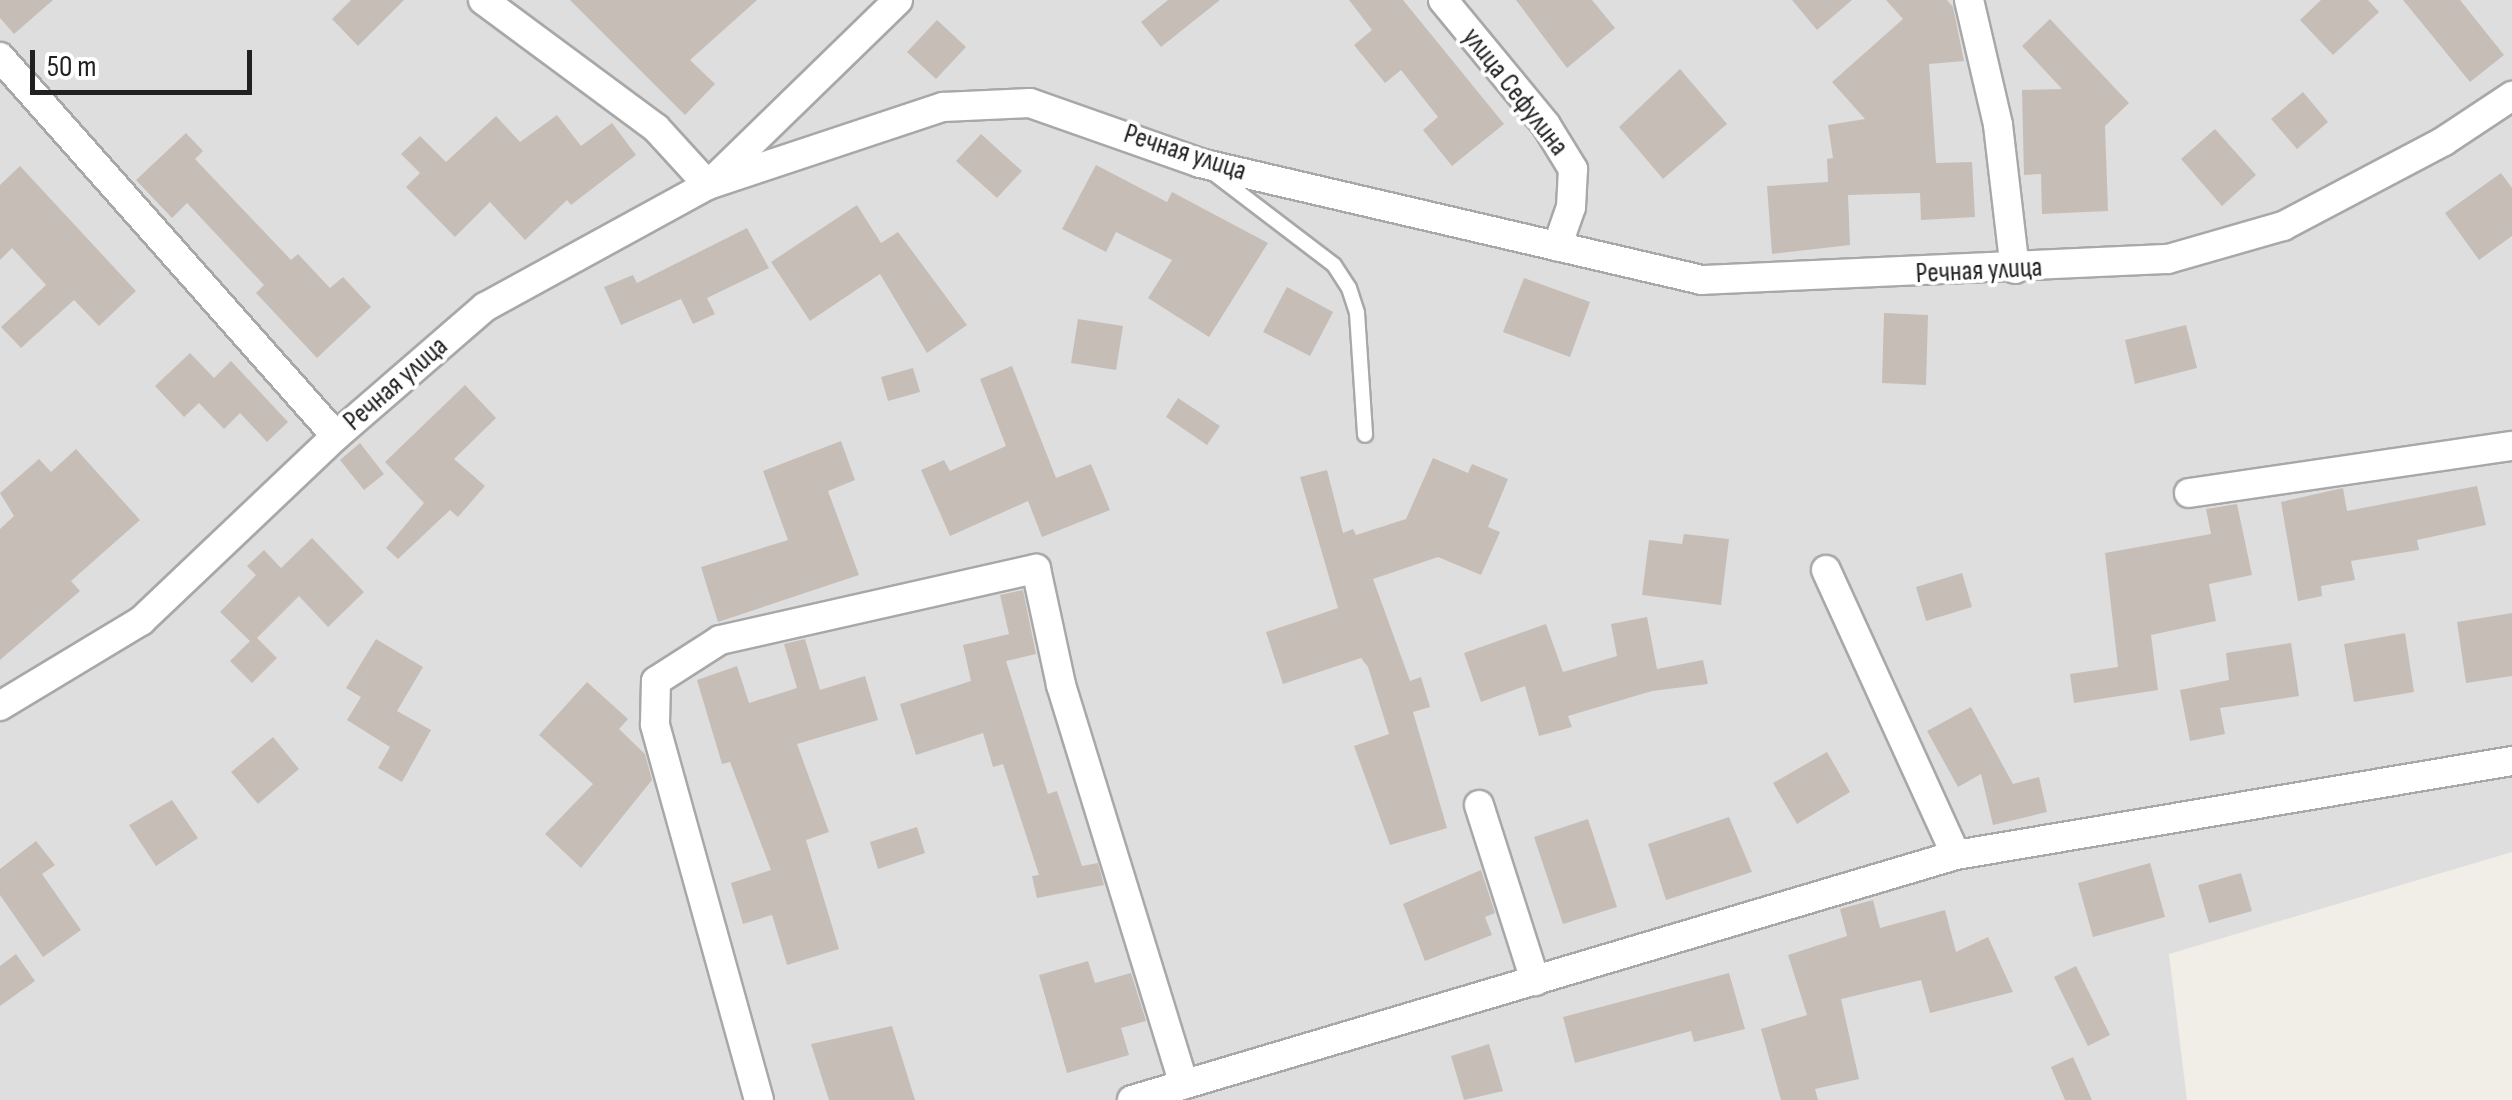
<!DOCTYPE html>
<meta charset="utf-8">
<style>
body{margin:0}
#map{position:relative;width:2512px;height:1100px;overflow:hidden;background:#f1eee8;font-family:"Sofia Sans Condensed",sans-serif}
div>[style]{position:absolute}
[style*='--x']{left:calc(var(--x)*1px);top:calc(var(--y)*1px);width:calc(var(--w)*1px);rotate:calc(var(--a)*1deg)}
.residential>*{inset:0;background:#dfdede}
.building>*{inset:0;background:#c6bdb7}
.roads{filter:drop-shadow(2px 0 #a8a8a8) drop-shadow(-2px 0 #a8a8a8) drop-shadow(0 2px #a8a8a8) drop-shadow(0 -2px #a8a8a8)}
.service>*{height:14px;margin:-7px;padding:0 7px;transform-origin:7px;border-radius:7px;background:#fff}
.minor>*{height:28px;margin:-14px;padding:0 14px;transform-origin:14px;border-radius:14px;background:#fff}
span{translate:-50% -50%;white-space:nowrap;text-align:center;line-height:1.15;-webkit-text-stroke:8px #fff;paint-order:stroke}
.street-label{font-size:28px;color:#212121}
.scale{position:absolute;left:30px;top:50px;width:222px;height:45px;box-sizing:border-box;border:5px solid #212121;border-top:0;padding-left:12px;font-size:30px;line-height:35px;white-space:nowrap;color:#212121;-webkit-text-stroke:8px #fff;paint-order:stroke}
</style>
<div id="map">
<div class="residential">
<i style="clip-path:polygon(0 0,2512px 0,2512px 852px,2169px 954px,2187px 1100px,0 1100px)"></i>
</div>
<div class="building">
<i style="clip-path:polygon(0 0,53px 0,14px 34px,0 18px)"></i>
<i style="clip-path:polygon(351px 0,404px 0,358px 46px,332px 19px)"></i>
<i style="clip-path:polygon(570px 0,757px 0,690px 60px,715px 84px,685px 115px)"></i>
<i style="clip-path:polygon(1168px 0,1220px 0,1161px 47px,1141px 22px)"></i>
<i style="clip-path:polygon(1349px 0,1403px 0,1504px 124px,1452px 166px,1423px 130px,1438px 117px,1401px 70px,1385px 83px,1354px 45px,1372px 30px)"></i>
<i style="clip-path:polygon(1516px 0,1592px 0,1615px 28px,1567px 68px)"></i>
<i style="clip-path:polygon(1792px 0,1852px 0,1817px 30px)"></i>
<i style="clip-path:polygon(1886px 0,1947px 0,1953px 7px,1964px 61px,1929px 64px,1936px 163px,1972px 162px,1975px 217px,1921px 220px,1920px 193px,1848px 195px,1850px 245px,1772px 254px,1767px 186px,1828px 182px,1827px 159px,1833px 158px,1828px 125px,1865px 119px,1832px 82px,1903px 19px)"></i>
<i style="clip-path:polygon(2321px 0,2368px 0,2379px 12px,2333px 55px,2300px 20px)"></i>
<i style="clip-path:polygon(2403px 0,2460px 0,2504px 55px,2470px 82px)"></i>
<i style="clip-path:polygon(2050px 19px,2129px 103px,2105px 126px,2108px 211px,2042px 214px,2041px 174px,2024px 175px,2022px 90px,2062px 89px,2022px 46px)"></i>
<i style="clip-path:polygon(937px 20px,966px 47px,936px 79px,907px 52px)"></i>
<i style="clip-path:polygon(1680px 69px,1727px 124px,1663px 179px,1619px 127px)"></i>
<i style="clip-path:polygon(2303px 92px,2328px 122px,2297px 149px,2271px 119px)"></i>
<i style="clip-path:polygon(557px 115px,581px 146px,612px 123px,636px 155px,571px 205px,567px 200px,525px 240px,490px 202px,455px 237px,406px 187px,420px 173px,401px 154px,420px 136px,446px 162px,496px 116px,520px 142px)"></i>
<i style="clip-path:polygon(2215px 129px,2256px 175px,2222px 206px,2181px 159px)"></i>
<i style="clip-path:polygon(186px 133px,203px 151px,195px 159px,291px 260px,298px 254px,330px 288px,343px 277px,371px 307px,317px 358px,256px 293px,264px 285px,187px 203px,172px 218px,136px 180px)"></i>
<i style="clip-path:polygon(981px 134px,1022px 171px,997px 198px,956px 161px)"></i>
<i style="clip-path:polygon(1096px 165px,1167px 202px,1172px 192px,1268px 243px,1209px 337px,1148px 298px,1172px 260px,1116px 232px,1106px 252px,1062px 229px)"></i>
<i style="clip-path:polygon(20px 166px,136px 291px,99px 326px,74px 300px,21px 348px,1px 327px,46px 285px,12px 248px,0 260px,0 185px)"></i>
<i style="clip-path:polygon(2501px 173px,2512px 188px,2512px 236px,2479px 260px,2445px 213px)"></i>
<i style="clip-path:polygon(857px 205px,881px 243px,898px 232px,967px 325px,927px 353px,880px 274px,810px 321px,771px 262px)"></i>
<i style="clip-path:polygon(747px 228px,769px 268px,707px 298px,715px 314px,693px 324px,681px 299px,621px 325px,604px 287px,633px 275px,637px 283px)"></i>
<i style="clip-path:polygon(1524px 278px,1590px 302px,1570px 357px,1503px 332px)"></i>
<i style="clip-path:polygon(1287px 287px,1333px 312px,1310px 356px,1263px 332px)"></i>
<i style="clip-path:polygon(1884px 313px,1928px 315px,1926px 385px,1882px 383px)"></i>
<i style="clip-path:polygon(1078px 319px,1123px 326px,1116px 370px,1071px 363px)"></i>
<i style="clip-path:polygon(2186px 325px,2197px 368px,2135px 384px,2125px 340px)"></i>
<i style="clip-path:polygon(190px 353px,214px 378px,231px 361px,288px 422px,267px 442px,240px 413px,224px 429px,199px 403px,184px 417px,155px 386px)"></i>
<i style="clip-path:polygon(1012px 366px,1056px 478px,1091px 464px,1110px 510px,1042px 537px,1028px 501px,950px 536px,921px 470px,944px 460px,950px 471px,1006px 446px,980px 379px)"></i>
<i style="clip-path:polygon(913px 368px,920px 392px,888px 401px,881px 377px)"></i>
<i style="clip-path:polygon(465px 385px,496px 418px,454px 459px,485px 486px,458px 517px,450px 510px,398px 559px,386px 548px,424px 503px,385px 462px)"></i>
<i style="clip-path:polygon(1178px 398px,1220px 426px,1207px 445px,1166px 417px)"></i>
<i style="clip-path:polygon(841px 441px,855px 480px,828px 491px,859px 575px,718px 622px,701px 567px,788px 540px,763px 471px)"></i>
<i style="clip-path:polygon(360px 443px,384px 474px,364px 490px,340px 460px)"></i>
<i style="clip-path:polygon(76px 449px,140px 520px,71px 581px,80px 591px,0 660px,0 529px,14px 516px,0 493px,39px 459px,51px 472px)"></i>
<i style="clip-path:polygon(1433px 458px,1468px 473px,1472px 464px,1508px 479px,1488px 527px,1500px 532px,1481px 575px,1438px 557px,1373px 579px,1410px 681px,1421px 677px,1430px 707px,1413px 712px,1447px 828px,1390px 845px,1354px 746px,1389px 734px,1368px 667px,1361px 658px,1283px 684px,1266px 632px,1338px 608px,1300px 477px,1327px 470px,1343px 533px,1353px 529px,1356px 535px,1406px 519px)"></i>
<i style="clip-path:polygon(2477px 486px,2486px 525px,2417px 540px,2419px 550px,2351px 561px,2355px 580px,2321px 586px,2322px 596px,2298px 601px,2281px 502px,2343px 488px,2347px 511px)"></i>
<i style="clip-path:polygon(2237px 504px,2252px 575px,2209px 584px,2216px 621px,2151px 635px,2158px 690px,2074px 703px,2070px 674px,2118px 667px,2105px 553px,2211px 534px,2206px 509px)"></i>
<i style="clip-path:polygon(1684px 534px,1729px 539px,1721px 605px,1642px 595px,1649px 540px,1682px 544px)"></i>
<i style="clip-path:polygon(312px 538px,364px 592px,328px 627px,299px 596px,257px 638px,277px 658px,252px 683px,230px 661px,250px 641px,220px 612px,256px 575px,247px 566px,264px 550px,281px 568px)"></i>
<i style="clip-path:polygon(1962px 573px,1972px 607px,1926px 621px,1916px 587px)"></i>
<i style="clip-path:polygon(1023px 590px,1036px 654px,1006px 661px,1048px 794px,1057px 791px,1082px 866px,1098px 863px,1104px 885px,1037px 898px,1032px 876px,1039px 875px,1003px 764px,993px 767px,983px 733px,916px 755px,900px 704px,971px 681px,963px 645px,1009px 634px,1000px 595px)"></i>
<i style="clip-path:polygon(2512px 613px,2512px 676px,2466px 683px,2457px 622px)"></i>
<i style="clip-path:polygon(1647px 617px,1657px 669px,1703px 660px,1708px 684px,1652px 691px,1568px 716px,1572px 727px,1539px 736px,1525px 686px,1481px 702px,1464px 653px,1546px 624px,1563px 672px,1617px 656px,1611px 624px)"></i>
<i style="clip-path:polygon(2405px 633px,2414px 692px,2354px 702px,2344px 644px)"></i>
<i style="clip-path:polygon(376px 639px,423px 667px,397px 711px,431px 730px,402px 782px,378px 768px,390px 747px,347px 720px,361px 697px,346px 688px)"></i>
<i style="clip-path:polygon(805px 639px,820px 690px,865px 676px,878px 720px,797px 744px,829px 832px,806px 840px,839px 949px,787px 965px,772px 915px,743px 924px,731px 883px,771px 870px,730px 762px,722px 764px,697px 680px,737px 666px,749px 703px,797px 688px,784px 644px)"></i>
<i style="clip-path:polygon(2291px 643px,2299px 696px,2220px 708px,2225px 734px,2190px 741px,2180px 690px,2229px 680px,2226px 653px)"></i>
<i style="clip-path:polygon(587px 682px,628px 719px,619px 729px,645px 754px,652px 780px,581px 868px,545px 834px,593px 784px,539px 735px)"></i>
<i style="clip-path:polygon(1971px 707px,2013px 784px,2039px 777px,2047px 812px,1993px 825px,1981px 774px,1958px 787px,1927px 731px)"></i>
<i style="clip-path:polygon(273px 737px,299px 769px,258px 804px,231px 772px)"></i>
<i style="clip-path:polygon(1827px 752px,1850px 792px,1797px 824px,1773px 783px)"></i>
<i style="clip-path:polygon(172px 800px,198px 838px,156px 866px,129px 825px)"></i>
<i style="clip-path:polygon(1729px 817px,1752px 872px,1666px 900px,1648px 844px)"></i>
<i style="clip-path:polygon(1588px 819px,1617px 907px,1563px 924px,1534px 837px)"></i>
<i style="clip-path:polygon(917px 827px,925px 853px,878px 869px,870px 842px)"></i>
<i style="clip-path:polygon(36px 841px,55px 865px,42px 874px,81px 930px,43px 957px,0 895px,0 869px)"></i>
<i style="clip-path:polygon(2150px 863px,2165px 917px,2093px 937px,2078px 883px)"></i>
<i style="clip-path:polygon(1481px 870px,1495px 913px,1485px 917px,1492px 935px,1425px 961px,1403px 904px)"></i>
<i style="clip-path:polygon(2241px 873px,2252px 911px,2209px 923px,2198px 885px)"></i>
<i style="clip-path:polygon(1873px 900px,1880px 928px,1945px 910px,1956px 952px,1988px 937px,2013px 992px,1930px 1013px,1921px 980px,1841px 999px,1859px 1079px,1815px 1089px,1818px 1100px,1781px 1100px,1761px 1029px,1807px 1015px,1788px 955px,1847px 936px,1840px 909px)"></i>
<i style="clip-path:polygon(16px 954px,35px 981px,0 1006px,0 966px)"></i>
<i style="clip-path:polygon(1088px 961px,1095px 983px,1131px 973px,1146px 1021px,1121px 1028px,1129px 1055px,1067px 1073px,1039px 975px)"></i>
<i style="clip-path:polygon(2076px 966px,2110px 1035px,2088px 1046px,2054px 977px)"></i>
<i style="clip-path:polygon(1729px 973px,1745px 1029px,1694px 1042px,1691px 1031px,1575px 1063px,1563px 1017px)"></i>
<i style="clip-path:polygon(892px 1026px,915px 1100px,829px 1100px,811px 1044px)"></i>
<i style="clip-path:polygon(1489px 1044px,1503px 1091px,1464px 1100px,1451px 1056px)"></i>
<i style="clip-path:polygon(2073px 1057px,2092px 1100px,2065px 1100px,2051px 1067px)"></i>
</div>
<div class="roads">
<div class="service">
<i style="--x:1212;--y:172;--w:153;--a:37.3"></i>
<i style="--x:1334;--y:265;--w:27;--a:57"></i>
<i style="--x:1349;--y:288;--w:26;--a:72"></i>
<i style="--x:1357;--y:313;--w:122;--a:86.2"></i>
</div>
<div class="minor">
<i style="--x:483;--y:0;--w:215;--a:36.5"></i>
<i style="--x:656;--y:128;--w:77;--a:47.6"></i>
<i style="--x:708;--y:185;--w:265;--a:-44.2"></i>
<i style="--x:1443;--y:0;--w:162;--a:50.5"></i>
<i style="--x:1546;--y:125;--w:52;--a:58.5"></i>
<i style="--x:1573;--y:169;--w:38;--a:93"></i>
<i style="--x:1571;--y:207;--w:42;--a:109.3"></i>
<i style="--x:1969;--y:0;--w:128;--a:76.9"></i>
<i style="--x:1998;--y:125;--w:145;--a:83.3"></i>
<i style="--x:0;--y:57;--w:506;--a:48.44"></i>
<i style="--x:2189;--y:493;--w:326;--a:-8.3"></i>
<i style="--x:1826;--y:570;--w:313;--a:65.5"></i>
<i style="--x:0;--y:706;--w:165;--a:-31.1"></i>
<i style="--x:141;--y:621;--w:269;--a:-43.5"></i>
<i style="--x:336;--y:436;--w:197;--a:-40.9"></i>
<i style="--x:485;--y:307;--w:254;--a:-28.7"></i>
<i style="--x:708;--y:185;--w:248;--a:-18.4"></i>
<i style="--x:943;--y:107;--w:87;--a:-2.6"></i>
<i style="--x:1030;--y:103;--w:180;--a:19.4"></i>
<i style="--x:1200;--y:163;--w:515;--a:13.12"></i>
<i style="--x:1702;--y:280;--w:466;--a:-2.6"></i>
<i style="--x:2168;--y:259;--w:120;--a:-16"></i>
<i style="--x:2283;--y:226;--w:182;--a:-27.8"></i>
<i style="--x:2444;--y:141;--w:82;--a:-33.5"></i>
<i style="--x:1479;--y:805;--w:185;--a:72.3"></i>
<i style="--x:759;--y:1100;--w:390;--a:-105.5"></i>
<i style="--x:655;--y:724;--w:43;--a:-88.7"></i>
<i style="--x:656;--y:681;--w:76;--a:-32.6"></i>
<i style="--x:720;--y:640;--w:324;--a:-12.7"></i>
<i style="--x:1036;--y:569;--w:119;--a:77.8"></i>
<i style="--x:1061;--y:685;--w:418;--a:72.9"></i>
<i style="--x:1132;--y:1100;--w:860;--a:-16.56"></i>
<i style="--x:1956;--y:855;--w:564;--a:-9.6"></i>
</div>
</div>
<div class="street-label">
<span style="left:1515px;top:92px;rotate:52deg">улица Сефулина</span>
<span style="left:1185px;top:153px;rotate:18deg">Речная улица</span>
<span style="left:1979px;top:271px;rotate:-3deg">Речная улица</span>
<span style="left:396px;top:384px;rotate:-41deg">Речная улица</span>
</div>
<div class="scale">50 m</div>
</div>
